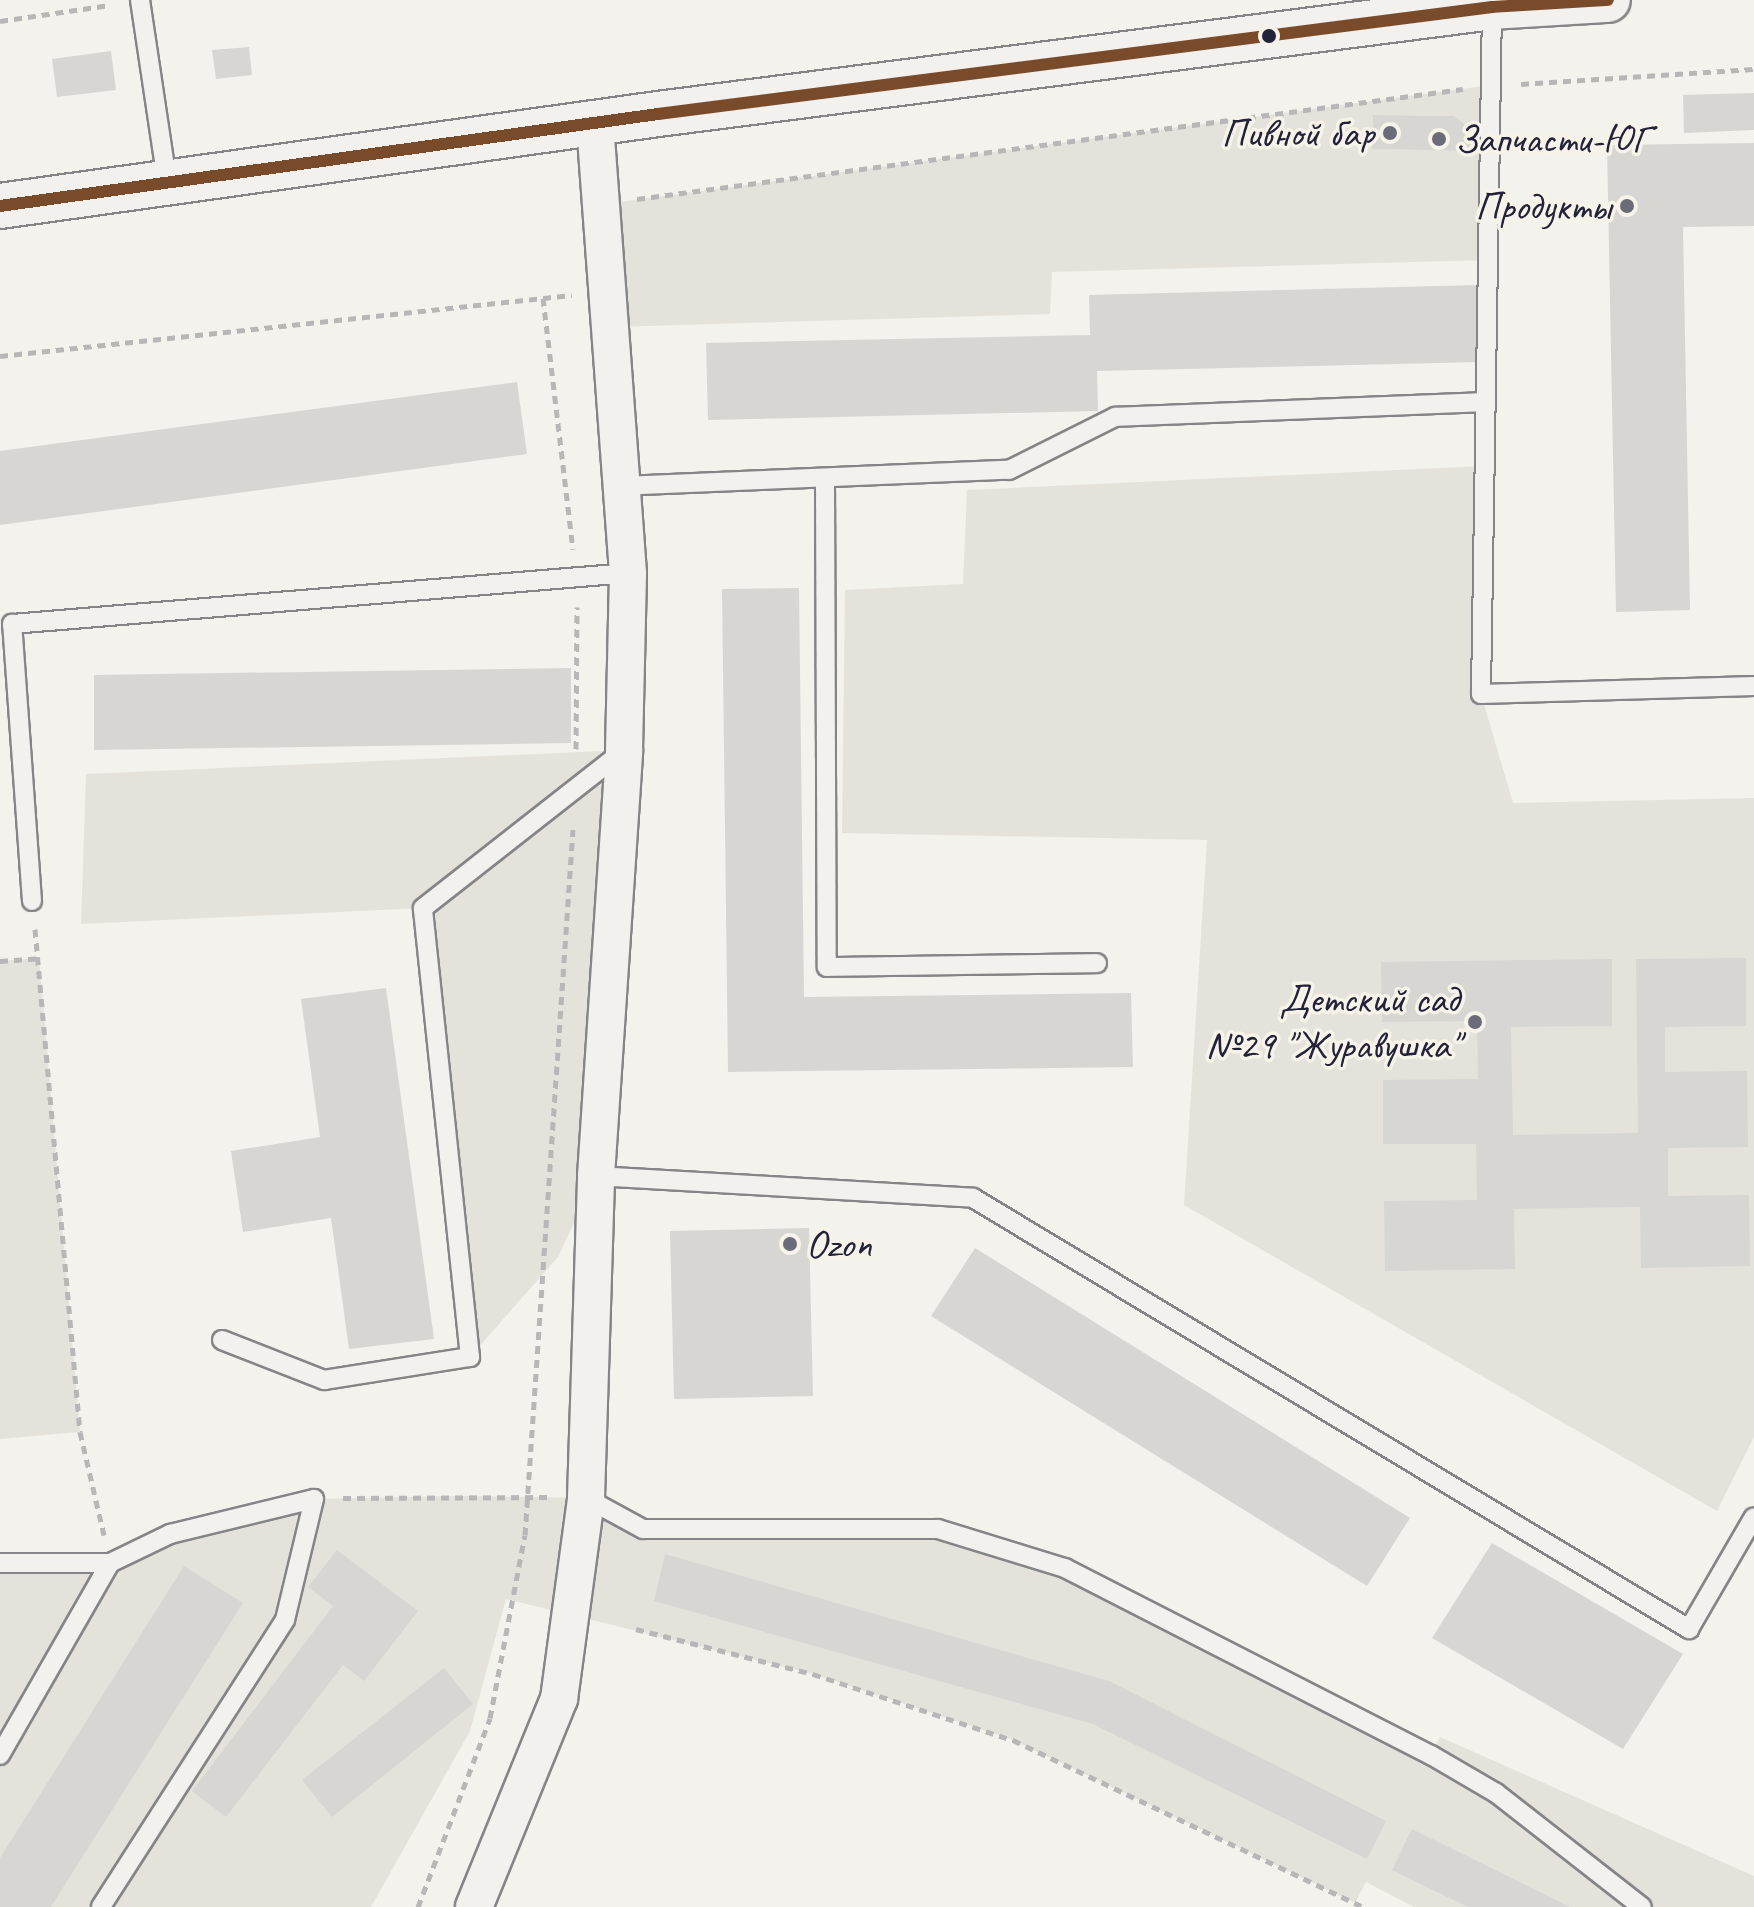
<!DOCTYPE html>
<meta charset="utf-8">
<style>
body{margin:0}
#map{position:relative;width:1754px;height:1907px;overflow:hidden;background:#f4f2ec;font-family:Caveat,sans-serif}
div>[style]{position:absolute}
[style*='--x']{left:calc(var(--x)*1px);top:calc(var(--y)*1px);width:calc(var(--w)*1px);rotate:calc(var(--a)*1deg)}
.built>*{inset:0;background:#e5e2dc}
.building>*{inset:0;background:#d7d6d3}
.path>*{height:5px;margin-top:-2.5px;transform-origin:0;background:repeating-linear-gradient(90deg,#b8b6b6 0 8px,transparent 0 14px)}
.roads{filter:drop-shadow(2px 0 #858486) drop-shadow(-2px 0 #858486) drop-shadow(0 2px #858486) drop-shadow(0 -2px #858486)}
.lane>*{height:18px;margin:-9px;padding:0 9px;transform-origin:9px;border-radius:9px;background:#f2f1ed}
.street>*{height:36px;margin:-18px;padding:0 18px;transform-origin:18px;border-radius:18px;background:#f2f1ed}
.secondary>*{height:44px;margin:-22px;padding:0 22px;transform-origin:22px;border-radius:22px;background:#f2f1ed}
.bus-1>*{height:12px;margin:-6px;padding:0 6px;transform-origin:6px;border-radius:6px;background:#7a4b2a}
.dots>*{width:22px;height:22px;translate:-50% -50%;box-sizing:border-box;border:4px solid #f7f3e8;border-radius:50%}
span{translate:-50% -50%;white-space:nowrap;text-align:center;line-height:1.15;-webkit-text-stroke:7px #f7f3e8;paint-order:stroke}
.poi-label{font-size:40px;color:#22223b}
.right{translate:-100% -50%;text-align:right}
.left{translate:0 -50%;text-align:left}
</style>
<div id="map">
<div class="built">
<i style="clip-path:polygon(evenodd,1491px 85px,1487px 260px,1052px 272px,1050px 314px,614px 327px,604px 204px,1491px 85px,1373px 115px,1454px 116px,1471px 129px,1469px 151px,1372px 149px,1373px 115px)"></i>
<i style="clip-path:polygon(1483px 466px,1481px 694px,1513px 803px,1754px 798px,1754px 1437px,1717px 1511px,1184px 1205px,1207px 840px,842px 833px,845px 590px,963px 584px,967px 490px)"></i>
<i style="clip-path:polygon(624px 750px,596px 1176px,558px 1257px,470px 1357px,423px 908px,81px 924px,86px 774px)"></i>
<i style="clip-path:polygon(39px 958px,80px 1432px,0 1439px,0 961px)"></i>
<i style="clip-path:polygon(459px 1496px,586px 1498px,643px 1529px,938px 1529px,1065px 1568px,1432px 1754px,1440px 1737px,1754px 1876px,1754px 1907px,1414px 1907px,1366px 1882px,1355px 1903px,1013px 1740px,813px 1674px,506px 1599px,470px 1731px,371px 1907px,51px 1907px,242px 1604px,0 1858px,0 1563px,110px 1563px,170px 1534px,314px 1499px)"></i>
</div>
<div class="building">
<i style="clip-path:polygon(249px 47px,252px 75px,216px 79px,212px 50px)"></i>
<i style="clip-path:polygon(111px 51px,116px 90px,57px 97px,52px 59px)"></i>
<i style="clip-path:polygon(1754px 93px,1754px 130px,1684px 133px,1683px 95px)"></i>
<i style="clip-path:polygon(1373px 115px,1454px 116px,1471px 129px,1469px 151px,1372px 149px)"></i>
<i style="clip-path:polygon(1754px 143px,1754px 226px,1683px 227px,1690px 610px,1616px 612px,1607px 145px)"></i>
<i style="clip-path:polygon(1479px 285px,1480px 362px,1097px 371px,1098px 411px,708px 420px,706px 343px,1090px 335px,1089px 295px)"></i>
<i style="clip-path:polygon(517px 382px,527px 454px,0 525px,0 451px)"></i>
<i style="clip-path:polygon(799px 588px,804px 997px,1131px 993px,1133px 1067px,728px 1072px,722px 589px)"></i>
<i style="clip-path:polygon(571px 668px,571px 743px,94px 750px,94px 675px)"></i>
<i style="clip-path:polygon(1746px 958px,1746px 1026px,1665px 1027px,1665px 1072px,1747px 1071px,1748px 1147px,1668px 1148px,1668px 1196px,1749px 1195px,1750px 1266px,1641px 1268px,1640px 1207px,1514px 1209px,1515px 1269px,1385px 1271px,1384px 1201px,1477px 1200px,1476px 1144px,1383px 1144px,1383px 1080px,1478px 1079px,1477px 1021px,1382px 1022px,1381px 962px,1612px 959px,1612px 1026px,1511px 1027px,1513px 1135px,1638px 1133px,1636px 959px)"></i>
<i style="clip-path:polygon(386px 988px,434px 1339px,349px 1349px,331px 1218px,243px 1232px,231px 1151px,320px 1137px,301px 999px)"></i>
<i style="clip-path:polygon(809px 1228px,813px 1396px,674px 1399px,670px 1231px)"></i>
<i style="clip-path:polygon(975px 1248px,1410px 1518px,1367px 1586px,931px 1316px)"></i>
<i style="clip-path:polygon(1492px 1543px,1683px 1654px,1623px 1749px,1432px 1638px)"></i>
<i style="clip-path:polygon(337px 1550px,418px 1611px,364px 1681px,343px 1665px,226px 1817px,192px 1791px,333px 1606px,308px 1587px)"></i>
<i style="clip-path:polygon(665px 1554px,1109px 1681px,1386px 1821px,1367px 1859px,1093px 1724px,654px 1601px)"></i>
<i style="clip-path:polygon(184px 1566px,243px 1603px,51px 1907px,0 1907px,0 1858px)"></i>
<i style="clip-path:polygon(444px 1668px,473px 1704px,332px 1817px,302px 1780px)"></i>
<i style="clip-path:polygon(1412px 1829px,1570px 1907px,1468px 1907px,1392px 1870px)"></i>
</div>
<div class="path">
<i style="--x:0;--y:21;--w:111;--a:-8.3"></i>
<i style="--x:1521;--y:84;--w:233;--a:-3.7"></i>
<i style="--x:637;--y:199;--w:833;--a:-7.59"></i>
<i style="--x:543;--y:298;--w:253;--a:83.2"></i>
<i style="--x:0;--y:356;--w:575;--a:-6.09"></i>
<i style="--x:576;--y:749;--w:142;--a:-89.6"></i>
<i style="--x:35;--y:929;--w:505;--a:84.89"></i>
<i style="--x:80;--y:1432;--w:106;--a:76.9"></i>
<i style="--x:0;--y:961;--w:39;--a:-4"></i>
<i style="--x:343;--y:1498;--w:206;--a:-0.3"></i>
<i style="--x:636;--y:1629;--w:183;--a:14.3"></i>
<i style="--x:813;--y:1674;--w:211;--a:18.3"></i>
<i style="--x:1013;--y:1740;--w:388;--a:25.5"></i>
<i style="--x:418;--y:1907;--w:202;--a:-69.1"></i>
<i style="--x:490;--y:1718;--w:186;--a:-79.2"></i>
<i style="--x:525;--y:1535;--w:707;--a:-86.11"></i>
</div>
<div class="roads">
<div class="lane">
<i style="--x:140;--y:0;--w:182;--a:81.5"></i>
<i style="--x:1492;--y:7;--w:687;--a:90.92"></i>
<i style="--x:1481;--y:694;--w:273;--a:-1.7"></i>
<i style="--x:825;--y:480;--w:487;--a:89.8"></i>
<i style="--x:827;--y:967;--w:270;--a:-0.8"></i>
<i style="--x:620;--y:486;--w:389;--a:-2.4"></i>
<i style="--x:1009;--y:470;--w:119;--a:-26.6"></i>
<i style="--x:1115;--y:417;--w:369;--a:-2.3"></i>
<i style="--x:32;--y:901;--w:278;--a:-94.1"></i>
<i style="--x:12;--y:624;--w:618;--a:-4.73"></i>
<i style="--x:596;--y:1176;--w:378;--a:3.3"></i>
<i style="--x:973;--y:1198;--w:836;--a:31.05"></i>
<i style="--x:1689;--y:1629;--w:129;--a:-59.9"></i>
<i style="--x:222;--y:1340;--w:110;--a:21.4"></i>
<i style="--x:324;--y:1380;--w:148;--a:-9"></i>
<i style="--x:470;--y:1357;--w:451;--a:-96"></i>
<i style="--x:423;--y:908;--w:253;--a:-38.1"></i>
<i style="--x:586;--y:1498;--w:65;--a:28.5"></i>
<i style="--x:643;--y:1529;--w:295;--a:0"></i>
<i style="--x:938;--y:1529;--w:133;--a:17.1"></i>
<i style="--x:1065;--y:1568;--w:411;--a:27.1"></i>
<i style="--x:1431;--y:1755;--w:75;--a:30.3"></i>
<i style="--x:1496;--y:1793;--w:185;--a:38"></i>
<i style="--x:0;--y:1563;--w:110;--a:0"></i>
<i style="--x:110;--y:1563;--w:67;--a:-25.8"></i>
<i style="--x:170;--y:1534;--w:148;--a:-13.7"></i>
<i style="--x:314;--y:1499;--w:124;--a:103.5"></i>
<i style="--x:285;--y:1620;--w:341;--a:122.7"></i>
<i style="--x:0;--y:1755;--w:221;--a:-60.2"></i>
</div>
<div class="street">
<i style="--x:474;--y:1907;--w:225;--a:-67.8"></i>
<i style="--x:559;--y:1699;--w:203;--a:-82.3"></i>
<i style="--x:586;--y:1498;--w:322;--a:-88.2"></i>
<i style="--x:596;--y:1176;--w:427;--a:-86.2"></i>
<i style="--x:624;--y:750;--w:177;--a:-88.7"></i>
<i style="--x:628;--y:573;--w:450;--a:-94.2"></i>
</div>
<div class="secondary">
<i style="--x:0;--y:206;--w:664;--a:-7.96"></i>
<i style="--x:658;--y:114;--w:841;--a:-7.31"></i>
<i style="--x:1492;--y:7;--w:116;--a:-3.5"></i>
</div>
</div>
<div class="bus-1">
<i style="--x:0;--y:206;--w:664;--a:-7.96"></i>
<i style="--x:658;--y:114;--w:841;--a:-7.31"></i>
<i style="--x:1492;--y:7;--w:116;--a:-3.5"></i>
</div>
<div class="dots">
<i style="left:1269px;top:36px;background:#22223b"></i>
<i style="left:1390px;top:133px;background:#6c6b79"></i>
<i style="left:1439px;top:139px;background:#6c6b79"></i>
<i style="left:1627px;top:206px;background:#6c6b79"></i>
<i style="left:1475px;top:1022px;background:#6c6b79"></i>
<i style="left:790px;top:1244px;background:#6c6b79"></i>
</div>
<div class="poi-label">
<span class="right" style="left:1374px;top:133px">Пивной бар</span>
<span class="left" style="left:1455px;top:139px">Запчасти-ЮГ</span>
<span class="right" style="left:1611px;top:206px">Продукты</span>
<span class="right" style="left:1459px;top:1022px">Детский сад<br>№29 "Журавушка"</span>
<span class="left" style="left:806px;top:1244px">Ozon</span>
</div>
</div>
